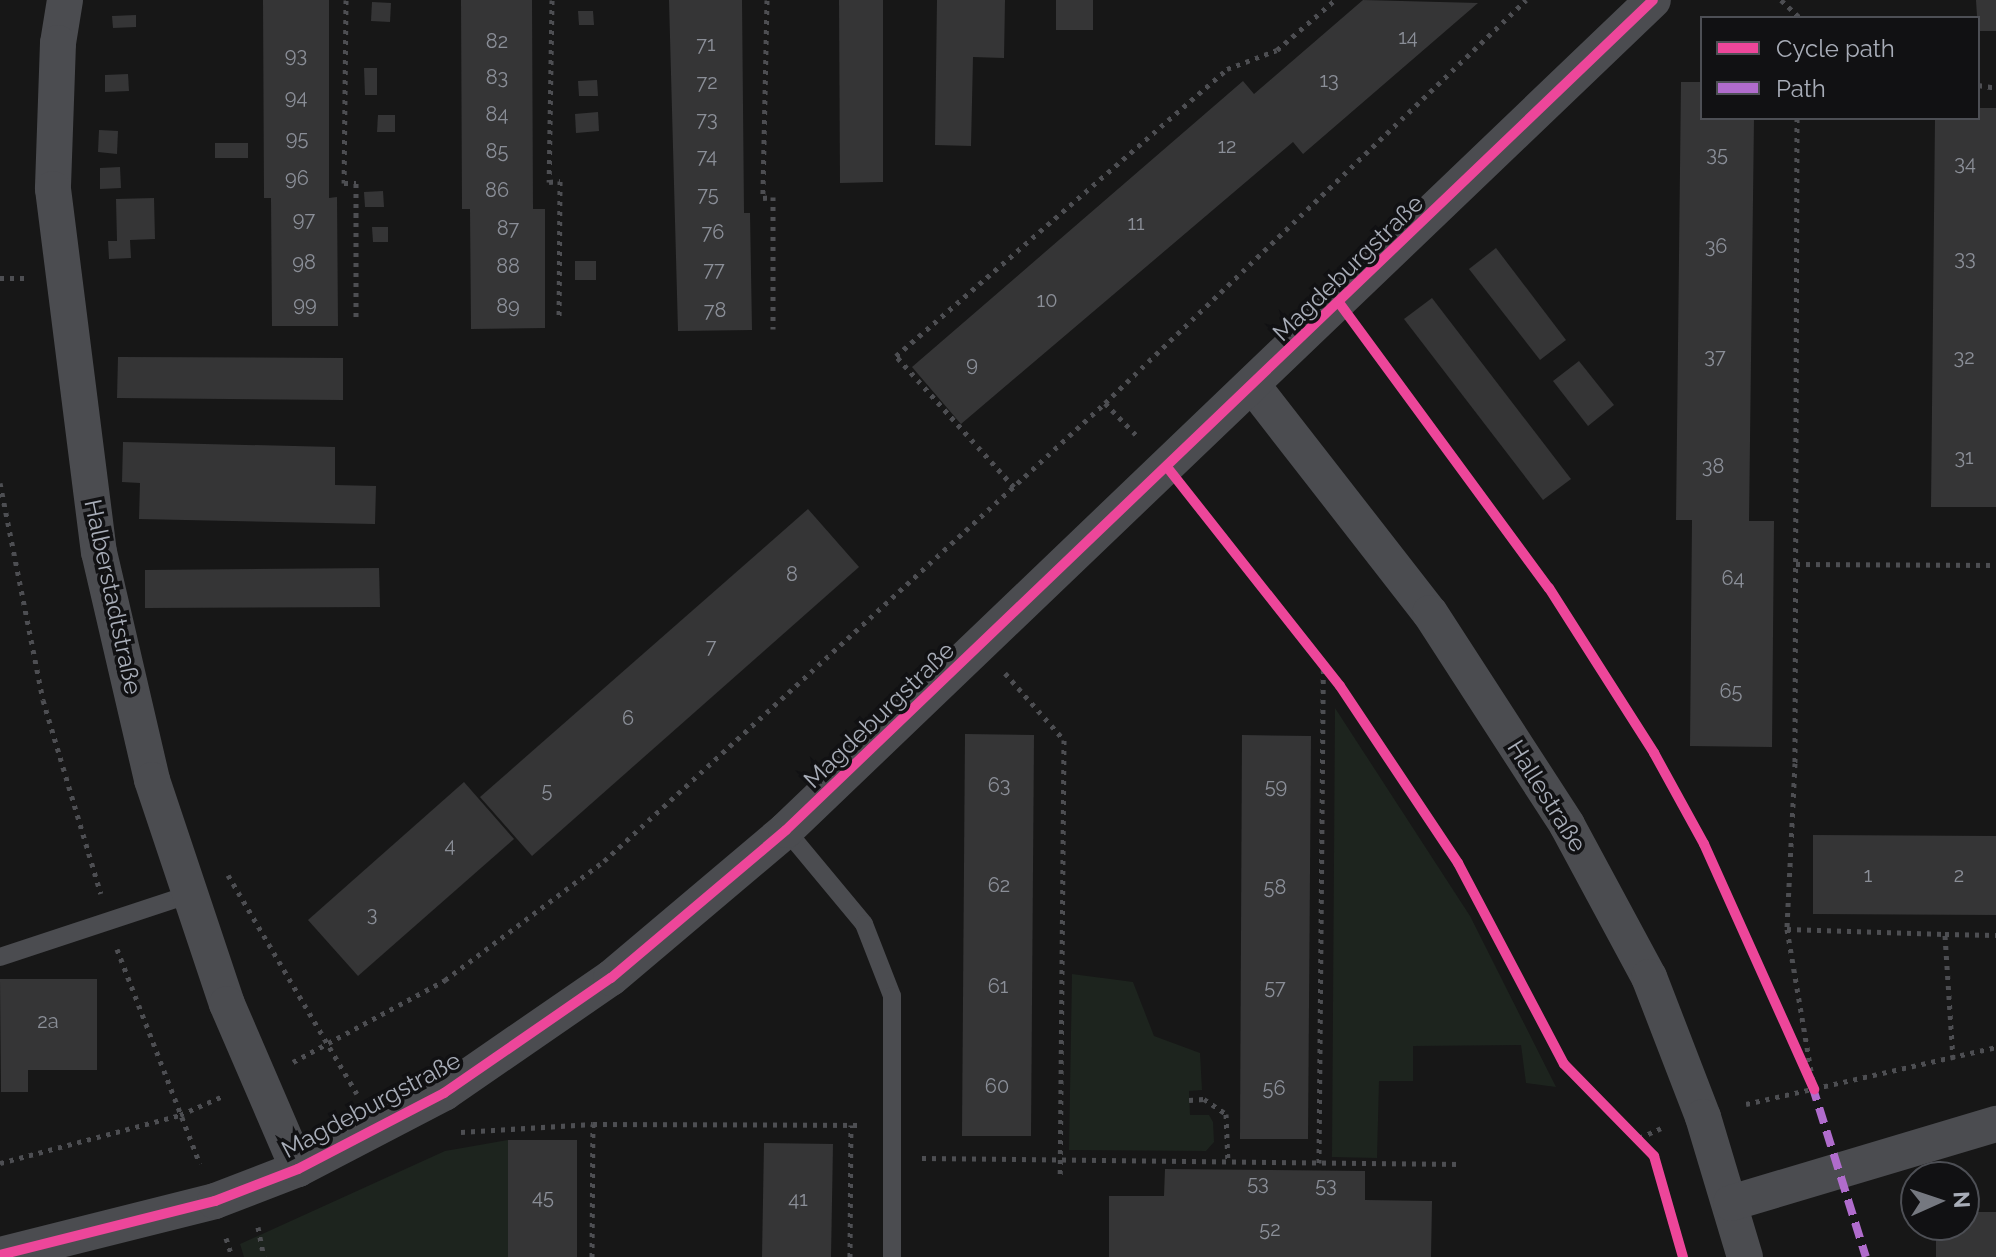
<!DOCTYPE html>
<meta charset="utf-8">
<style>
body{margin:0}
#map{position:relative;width:1996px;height:1257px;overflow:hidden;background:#171717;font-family:Raleway,sans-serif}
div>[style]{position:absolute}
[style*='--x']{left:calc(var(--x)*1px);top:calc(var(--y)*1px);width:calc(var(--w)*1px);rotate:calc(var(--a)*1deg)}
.green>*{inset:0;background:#1d241e}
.building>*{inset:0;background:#353536}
.path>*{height:5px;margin-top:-2.5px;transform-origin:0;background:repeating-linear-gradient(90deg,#4d4e52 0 4px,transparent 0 10px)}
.lane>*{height:18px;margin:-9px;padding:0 9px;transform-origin:9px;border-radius:9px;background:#4b4c50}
.street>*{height:36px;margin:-18px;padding:0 18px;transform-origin:18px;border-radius:18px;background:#4b4c50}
.quiet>*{height:8px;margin-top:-4px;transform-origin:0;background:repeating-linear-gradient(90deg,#b06ccc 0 16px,transparent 0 24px)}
.cycleway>*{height:10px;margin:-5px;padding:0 5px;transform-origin:5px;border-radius:5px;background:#ed469a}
span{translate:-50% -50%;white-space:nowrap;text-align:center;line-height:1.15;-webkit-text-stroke:7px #111113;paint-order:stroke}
.number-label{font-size:20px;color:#8b8f98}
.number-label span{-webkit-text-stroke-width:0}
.street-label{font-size:24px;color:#a8adb8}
.legend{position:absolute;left:1700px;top:16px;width:280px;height:104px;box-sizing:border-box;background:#111113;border:2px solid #4d4f55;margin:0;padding:10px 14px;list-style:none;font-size:24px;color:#a8adb8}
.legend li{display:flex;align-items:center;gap:16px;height:40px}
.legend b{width:40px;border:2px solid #4d4f55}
.north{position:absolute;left:1900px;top:1161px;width:80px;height:80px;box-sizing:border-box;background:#111113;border:2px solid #4d4f55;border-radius:50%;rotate:87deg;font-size:22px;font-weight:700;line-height:32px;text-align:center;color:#a8adb8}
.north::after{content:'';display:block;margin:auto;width:28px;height:36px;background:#757880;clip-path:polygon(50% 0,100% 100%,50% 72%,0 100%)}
</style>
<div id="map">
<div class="green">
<i style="clip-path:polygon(1335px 708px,1470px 916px,1556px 1087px,1526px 1083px,1521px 1045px,1413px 1046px,1413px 1081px,1379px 1081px,1377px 1158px,1332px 1157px)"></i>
<i style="clip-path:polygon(1072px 974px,1133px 982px,1154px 1036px,1200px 1053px,1202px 1090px,1189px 1091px,1190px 1115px,1209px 1115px,1213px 1122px,1214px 1142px,1206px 1151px,1069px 1150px)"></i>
<i style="clip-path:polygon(508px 1140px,508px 1257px,244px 1257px,240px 1244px,445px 1151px)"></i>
</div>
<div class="building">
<i style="clip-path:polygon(263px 0,329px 0,329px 198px,337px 197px,338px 326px,272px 326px,271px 198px,264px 198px)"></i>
<i style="clip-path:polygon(461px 0,532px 0,533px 209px,545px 209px,545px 328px,471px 329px,470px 209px,462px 209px)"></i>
<i style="clip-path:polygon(669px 0,742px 0,744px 213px,750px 213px,752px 330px,678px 331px)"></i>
<i style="clip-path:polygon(839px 0,883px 0,883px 182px,840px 183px)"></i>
<i style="clip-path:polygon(937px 0,1005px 0,1004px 58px,973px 57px,971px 146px,935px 145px)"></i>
<i style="clip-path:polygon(1056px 0,1093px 0,1093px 30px,1056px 30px)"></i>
<i style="clip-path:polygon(1363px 0,1478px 3px,1303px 154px,1293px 142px,961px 424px,912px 367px,1243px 81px,1254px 94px)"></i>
<i style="clip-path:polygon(1976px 0,1996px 0,1996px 31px,1978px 31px)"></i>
<i style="clip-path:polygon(372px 2px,391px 3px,390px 22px,371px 21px)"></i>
<i style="clip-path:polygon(578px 11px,593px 11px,594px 25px,579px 25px)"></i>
<i style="clip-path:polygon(136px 15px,136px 27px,113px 28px,112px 16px)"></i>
<i style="clip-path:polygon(364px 68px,377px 68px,377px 95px,365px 95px)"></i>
<i style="clip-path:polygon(128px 74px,129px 91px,105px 92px,105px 75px)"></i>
<i style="clip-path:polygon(597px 80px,598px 96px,579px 96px,578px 81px)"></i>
<i style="clip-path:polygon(1681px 82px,1702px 82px,1702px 118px,1754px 118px,1749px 521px,1774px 521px,1772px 747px,1690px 746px,1692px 520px,1676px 520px)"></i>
<i style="clip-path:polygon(1978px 108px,1996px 108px,1996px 507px,1931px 507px,1935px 118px,1978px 118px)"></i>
<i style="clip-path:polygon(598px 112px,599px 131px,576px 133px,575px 114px)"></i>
<i style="clip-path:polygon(378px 115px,395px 115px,395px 132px,377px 132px)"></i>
<i style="clip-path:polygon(99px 130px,118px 131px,117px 154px,98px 152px)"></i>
<i style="clip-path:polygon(215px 143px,248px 143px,248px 158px,215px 158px)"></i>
<i style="clip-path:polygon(120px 167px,121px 188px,100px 189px,100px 168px)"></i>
<i style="clip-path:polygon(383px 191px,384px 207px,365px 207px,364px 192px)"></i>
<i style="clip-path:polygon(154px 198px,155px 239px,130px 240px,131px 258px,109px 259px,108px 241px,117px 241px,116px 199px)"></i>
<i style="clip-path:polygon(372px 227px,388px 227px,388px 242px,373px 242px)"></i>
<i style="clip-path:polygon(1496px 248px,1566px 340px,1540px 360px,1469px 269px)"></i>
<i style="clip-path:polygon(575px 261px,596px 261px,596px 280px,575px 280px)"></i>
<i style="clip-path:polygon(1432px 298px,1571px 479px,1543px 500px,1404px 319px)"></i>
<i style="clip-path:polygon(118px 357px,343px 358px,343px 400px,117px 398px)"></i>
<i style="clip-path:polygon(1579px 361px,1614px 405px,1588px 426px,1553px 381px)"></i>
<i style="clip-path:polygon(123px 442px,335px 447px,335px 485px,376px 486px,375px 524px,139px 519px,140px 483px,122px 482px)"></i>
<i style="clip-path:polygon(808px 509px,859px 567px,532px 856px,480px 797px)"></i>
<i style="clip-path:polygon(379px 568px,380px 607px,145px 608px,145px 570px)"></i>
<i style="clip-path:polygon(965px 734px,1034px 735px,1031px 1136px,962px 1136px)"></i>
<i style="clip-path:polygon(1242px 735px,1311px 736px,1308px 1139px,1240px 1139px)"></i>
<i style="clip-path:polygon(464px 782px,514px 839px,358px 976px,308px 920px)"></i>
<i style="clip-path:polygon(1813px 835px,1996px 836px,1996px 915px,1813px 914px)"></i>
<i style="clip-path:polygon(0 979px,97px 979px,97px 1070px,28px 1070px,28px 1092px,1px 1092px)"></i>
<i style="clip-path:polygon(508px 1140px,577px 1140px,577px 1257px,508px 1257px)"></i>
<i style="clip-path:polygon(764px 1143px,833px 1144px,831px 1257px,762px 1257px)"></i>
<i style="clip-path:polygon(1165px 1169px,1365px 1171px,1365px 1200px,1432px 1201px,1431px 1257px,1109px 1257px,1109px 1196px,1164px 1196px)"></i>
<i style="clip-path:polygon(1964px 1212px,1996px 1212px,1996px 1257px,1936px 1257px,1936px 1225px,1964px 1225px)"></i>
</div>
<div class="path">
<i style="--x:346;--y:0;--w:183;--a:90.6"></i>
<i style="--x:344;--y:183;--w:12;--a:0"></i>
<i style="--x:356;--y:183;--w:135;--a:90"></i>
<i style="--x:552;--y:0;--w:182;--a:90.9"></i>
<i style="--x:549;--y:182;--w:11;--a:-5"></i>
<i style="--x:560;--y:181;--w:135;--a:90.4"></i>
<i style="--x:767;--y:0;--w:198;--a:91.2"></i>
<i style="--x:763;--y:198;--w:10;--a:-6"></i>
<i style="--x:773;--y:197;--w:132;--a:90"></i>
<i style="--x:1781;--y:0;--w:26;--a:43"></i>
<i style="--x:1978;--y:85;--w:18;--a:9"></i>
<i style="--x:1797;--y:118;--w:645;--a:90.18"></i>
<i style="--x:1795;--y:763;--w:166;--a:92.8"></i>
<i style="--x:1787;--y:929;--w:162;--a:80.4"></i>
<i style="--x:0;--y:278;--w:27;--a:0"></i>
<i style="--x:1105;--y:403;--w:583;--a:-43.75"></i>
<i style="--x:0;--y:483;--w:221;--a:78.8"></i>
<i style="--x:43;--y:700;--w:202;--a:73.4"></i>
<i style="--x:1014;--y:487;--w:176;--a:-132"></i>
<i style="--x:896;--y:356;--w:438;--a:-40.9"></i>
<i style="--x:1227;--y:69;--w:53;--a:-20.8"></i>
<i style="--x:1277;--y:50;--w:77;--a:-40.8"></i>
<i style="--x:1796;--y:564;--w:200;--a:0.3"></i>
<i style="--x:1005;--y:673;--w:89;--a:48.6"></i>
<i style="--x:1064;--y:740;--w:438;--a:90.5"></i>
<i style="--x:228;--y:875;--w:254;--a:59.5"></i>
<i style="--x:1787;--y:929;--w:158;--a:1.8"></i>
<i style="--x:117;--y:949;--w:230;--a:68.9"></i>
<i style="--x:1953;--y:1059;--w:125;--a:-93.7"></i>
<i style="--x:1945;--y:934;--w:51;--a:1.1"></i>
<i style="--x:293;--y:1062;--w:173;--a:-28.3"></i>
<i style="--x:445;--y:980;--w:199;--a:-36.8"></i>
<i style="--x:604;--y:861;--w:679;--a:-42.43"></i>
<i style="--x:1105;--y:403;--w:49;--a:45.8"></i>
<i style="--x:1189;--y:1100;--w:15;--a:-4"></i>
<i style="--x:1204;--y:1099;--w:27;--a:34"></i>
<i style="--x:1226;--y:1114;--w:49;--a:87.7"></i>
<i style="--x:1746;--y:1104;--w:256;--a:-12.8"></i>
<i style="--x:461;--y:1132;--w:132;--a:-3.5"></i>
<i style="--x:593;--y:1124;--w:270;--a:0.2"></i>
<i style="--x:1639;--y:1138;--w:24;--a:-24"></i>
<i style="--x:922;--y:1158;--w:539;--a:0.64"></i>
<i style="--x:0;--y:1163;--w:186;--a:-14.9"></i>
<i style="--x:180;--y:1115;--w:47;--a:-23.8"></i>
<i style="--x:1319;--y:1163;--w:499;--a:-89.5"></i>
<i style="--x:258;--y:1227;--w:31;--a:79"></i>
<i style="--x:226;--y:1238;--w:20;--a:72"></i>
<i style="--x:592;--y:1257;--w:133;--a:-89.6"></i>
<i style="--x:850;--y:1257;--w:132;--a:-89.6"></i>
</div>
<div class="lane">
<i style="--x:786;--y:830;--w:122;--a:50.3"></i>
<i style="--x:864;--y:924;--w:77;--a:68.7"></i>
<i style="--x:892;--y:996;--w:261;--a:90"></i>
<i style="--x:0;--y:957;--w:200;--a:-18.3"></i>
</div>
<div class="street">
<i style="--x:65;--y:0;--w:44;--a:99.2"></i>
<i style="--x:58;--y:43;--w:146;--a:92"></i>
<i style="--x:53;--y:189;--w:366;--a:82.8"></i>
<i style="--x:99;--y:552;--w:234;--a:76.9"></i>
<i style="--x:152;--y:780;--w:236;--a:71.5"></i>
<i style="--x:227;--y:1004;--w:180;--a:66.7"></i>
<i style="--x:1253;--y:386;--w:288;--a:52.1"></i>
<i style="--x:1430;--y:613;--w:252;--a:57.1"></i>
<i style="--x:1567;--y:825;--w:173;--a:61.7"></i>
<i style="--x:1649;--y:977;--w:150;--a:68.9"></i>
<i style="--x:1703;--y:1117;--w:146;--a:73.3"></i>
<i style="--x:1731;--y:1203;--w:277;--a:-16.6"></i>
<i style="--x:0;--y:1255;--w:222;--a:-14.1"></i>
<i style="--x:215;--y:1201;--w:89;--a:-21.1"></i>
<i style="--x:298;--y:1169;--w:165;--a:-27.5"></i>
<i style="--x:444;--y:1093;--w:203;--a:-34.6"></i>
<i style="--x:611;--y:978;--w:229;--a:-40.2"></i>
<i style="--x:786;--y:830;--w:1200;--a:-43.75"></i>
</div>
<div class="quiet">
<i style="--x:1812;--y:1085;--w:180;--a:72.6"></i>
</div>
<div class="cycleway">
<i style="--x:1340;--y:304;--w:353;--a:53.7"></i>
<i style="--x:1549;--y:588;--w:196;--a:57.5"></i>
<i style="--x:1654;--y:753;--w:104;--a:61.2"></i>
<i style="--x:1704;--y:844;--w:269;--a:65.8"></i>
<i style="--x:1167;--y:467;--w:279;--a:51.7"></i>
<i style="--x:1340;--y:686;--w:213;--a:56.3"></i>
<i style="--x:1458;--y:863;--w:227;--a:62.2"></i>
<i style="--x:1564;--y:1064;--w:129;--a:45.6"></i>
<i style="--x:1654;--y:1156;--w:105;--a:74"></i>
<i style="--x:0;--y:1255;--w:222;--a:-14.1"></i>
<i style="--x:215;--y:1201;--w:89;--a:-21.1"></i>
<i style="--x:298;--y:1169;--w:165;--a:-27.5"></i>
<i style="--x:444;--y:1093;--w:203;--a:-34.6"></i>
<i style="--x:611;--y:978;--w:229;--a:-40.2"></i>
<i style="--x:786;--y:830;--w:1200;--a:-43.75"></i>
</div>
<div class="number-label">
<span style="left:1408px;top:37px">14</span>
<span style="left:497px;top:41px">82</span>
<span style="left:706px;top:44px">71</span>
<span style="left:296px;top:55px">93</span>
<span style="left:497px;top:77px">83</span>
<span style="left:1329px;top:80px">13</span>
<span style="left:707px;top:82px">72</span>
<span style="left:296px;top:97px">94</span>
<span style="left:497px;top:114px">84</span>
<span style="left:707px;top:119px">73</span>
<span style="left:297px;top:138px">95</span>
<span style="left:1227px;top:146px">12</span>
<span style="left:497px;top:151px">85</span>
<span style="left:1717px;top:154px">35</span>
<span style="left:707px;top:156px">74</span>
<span style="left:1965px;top:163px">34</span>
<span style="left:297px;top:178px">96</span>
<span style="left:497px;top:190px">86</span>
<span style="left:708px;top:194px">75</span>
<span style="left:304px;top:219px">97</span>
<span style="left:1136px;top:223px">11</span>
<span style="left:508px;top:228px">87</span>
<span style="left:713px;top:232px">76</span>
<span style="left:1716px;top:246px">36</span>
<span style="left:1965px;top:258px">33</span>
<span style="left:304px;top:262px">98</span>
<span style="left:508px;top:266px">88</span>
<span style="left:714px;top:269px">77</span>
<span style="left:1047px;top:300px">10</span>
<span style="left:305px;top:304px">99</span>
<span style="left:508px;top:306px">89</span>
<span style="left:715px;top:310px">78</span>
<span style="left:1715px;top:356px">37</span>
<span style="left:1964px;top:357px">32</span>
<span style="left:972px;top:364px">9</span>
<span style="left:1964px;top:457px">31</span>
<span style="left:1713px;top:466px">38</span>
<span style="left:792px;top:574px">8</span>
<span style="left:1733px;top:578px">64</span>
<span style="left:711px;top:646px">7</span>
<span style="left:1731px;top:691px">65</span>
<span style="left:628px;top:718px">6</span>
<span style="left:999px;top:785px">63</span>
<span style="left:1276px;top:786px">59</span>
<span style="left:547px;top:790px">5</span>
<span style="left:450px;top:845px">4</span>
<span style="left:1868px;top:875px">1</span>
<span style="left:1959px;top:875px">2</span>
<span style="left:999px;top:885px">62</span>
<span style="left:1275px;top:887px">58</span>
<span style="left:372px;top:914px">3</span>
<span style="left:998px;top:986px">61</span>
<span style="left:1275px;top:987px">57</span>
<span style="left:48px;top:1021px">2a</span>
<span style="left:997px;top:1086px">60</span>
<span style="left:1274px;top:1088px">56</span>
<span style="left:1258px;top:1183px">53</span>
<span style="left:1326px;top:1185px">53</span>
<span style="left:543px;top:1197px">45</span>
<span style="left:798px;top:1199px">41</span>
<span style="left:1270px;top:1229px">52</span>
</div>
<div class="street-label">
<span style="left:1348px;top:268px;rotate:-44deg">Magdeburgstraße</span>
<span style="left:113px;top:597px;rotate:78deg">Halberstadtstraße</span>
<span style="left:879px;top:715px;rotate:-44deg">Magdeburgstraße</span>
<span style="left:1547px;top:796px;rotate:58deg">Hallestraße</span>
<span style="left:371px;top:1105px;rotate:-28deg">Magdeburgstraße</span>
</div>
<ul class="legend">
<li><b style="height:10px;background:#ed469a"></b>Cycle path</li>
<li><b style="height:10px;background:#b06ccc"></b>Path</li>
</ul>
<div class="north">N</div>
</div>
